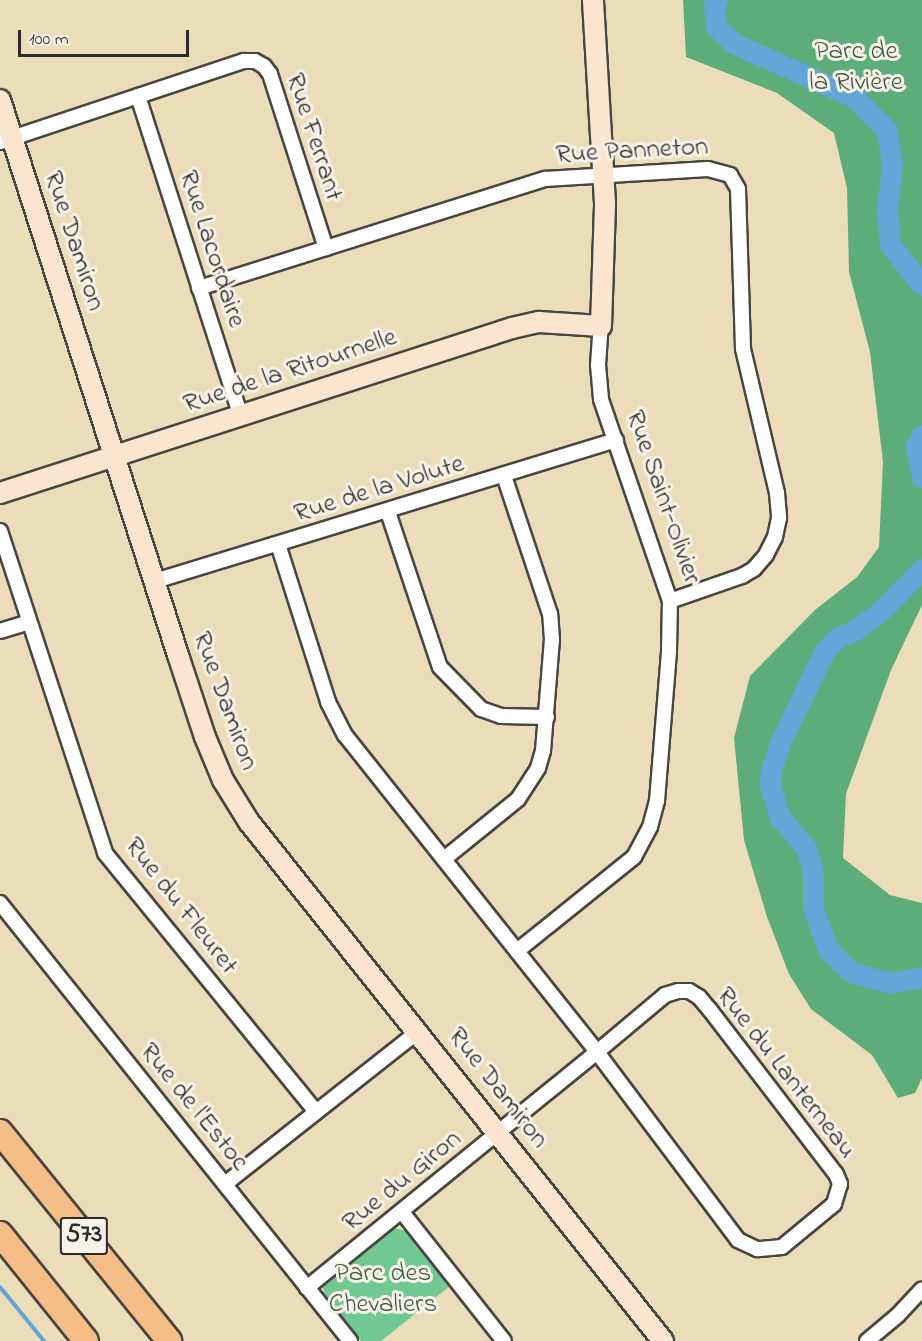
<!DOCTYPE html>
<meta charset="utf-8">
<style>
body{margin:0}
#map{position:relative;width:922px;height:1341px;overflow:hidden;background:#ecddba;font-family:"Indie Flower",sans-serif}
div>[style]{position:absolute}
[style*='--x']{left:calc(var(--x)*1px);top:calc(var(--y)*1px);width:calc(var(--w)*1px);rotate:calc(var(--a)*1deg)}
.green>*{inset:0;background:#70c990}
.forest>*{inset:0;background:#5cad7a}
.stream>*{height:4px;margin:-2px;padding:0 2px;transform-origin:2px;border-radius:2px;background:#62a5d7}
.river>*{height:21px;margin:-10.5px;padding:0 10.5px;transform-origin:10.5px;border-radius:10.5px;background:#62a5d7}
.roads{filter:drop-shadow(2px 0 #484640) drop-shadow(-2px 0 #484640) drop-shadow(0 2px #484640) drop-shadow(0 -2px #484640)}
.street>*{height:14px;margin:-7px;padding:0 7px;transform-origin:7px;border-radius:7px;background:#fff}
.secondary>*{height:20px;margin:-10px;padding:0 10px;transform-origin:10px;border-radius:10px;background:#fbe5cf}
.highway>*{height:24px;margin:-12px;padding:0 12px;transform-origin:12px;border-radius:12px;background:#f5be86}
span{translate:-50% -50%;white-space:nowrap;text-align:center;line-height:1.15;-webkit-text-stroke:6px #f7f3e8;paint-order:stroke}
.shield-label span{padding:2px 4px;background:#f7f3e8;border:2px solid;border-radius:4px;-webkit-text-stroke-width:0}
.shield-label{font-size:26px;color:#2b2b2b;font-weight:700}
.park-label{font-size:27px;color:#405a49}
.street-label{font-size:27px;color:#2b2b2b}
.scale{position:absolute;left:18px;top:30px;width:171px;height:27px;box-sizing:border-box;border:3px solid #2b2b2b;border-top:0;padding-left:8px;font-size:18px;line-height:21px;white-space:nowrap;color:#2b2b2b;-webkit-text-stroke:4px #f7f3e8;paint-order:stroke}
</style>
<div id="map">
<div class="green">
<i style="clip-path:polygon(394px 1228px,406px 1231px,450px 1286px,381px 1341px,361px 1341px,325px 1297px,323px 1287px)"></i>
</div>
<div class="forest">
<i style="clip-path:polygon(683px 0,922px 0,922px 605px,891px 670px,846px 794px,843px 858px,890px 895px,922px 903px,922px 1078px,915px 1093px,898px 1098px,872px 1055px,811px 1009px,789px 974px,767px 917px,744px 840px,734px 738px,750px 676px,815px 610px,857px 577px,879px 547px,883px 462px,870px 352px,849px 272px,847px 188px,834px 133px,777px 93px,686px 57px)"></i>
</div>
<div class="stream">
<i style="--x:0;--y:1287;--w:70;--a:50.8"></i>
</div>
<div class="river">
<i style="--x:717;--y:0;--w:6;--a:121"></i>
<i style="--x:714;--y:5;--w:21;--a:85"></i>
<i style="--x:716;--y:26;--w:24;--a:45"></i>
<i style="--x:733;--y:43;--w:133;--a:24.1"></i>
<i style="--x:854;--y:97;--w:47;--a:45"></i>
<i style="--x:887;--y:130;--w:35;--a:82"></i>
<i style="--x:892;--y:165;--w:44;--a:96.5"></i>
<i style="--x:887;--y:209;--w:36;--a:85"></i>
<i style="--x:890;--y:245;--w:51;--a:51.3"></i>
<i style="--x:922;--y:435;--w:13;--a:119"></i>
<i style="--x:916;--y:446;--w:32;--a:79"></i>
<i style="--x:922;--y:569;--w:59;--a:134.3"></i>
<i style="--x:881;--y:611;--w:32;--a:144"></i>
<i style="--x:855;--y:630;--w:21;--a:155"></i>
<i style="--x:836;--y:639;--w:16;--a:135"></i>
<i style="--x:825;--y:650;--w:103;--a:115.8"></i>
<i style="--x:780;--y:743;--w:28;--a:108"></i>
<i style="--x:771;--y:770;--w:15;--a:94"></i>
<i style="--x:770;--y:785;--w:34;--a:73"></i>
<i style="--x:780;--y:817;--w:40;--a:50"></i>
<i style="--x:806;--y:848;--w:24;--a:73"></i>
<i style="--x:813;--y:871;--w:37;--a:90"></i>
<i style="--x:813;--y:908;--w:44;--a:69.9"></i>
<i style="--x:828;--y:949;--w:33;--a:45"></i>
<i style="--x:851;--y:972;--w:40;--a:16"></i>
<i style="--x:889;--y:983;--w:34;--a:-10"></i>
</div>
<div class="roads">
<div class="street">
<i style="--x:138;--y:96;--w:336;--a:72.2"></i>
<i style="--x:0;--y:142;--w:257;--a:-18.4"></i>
<i style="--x:244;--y:61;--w:11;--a:0"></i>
<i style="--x:255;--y:61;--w:10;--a:29"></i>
<i style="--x:264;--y:66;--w:10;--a:53"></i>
<i style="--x:270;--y:74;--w:183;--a:72.2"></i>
<i style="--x:199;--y:288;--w:363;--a:-17.5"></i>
<i style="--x:545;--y:179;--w:163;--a:-3.5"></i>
<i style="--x:708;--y:169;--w:23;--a:15"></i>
<i style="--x:730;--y:175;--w:16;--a:60"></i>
<i style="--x:738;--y:189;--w:160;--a:88.2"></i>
<i style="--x:743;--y:349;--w:148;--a:76.7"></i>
<i style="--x:777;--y:493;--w:25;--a:85"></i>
<i style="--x:779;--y:518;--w:19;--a:102"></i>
<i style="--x:775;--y:537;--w:20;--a:117"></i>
<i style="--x:766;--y:555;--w:18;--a:131"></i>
<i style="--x:754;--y:569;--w:14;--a:150"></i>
<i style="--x:742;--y:576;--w:76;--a:160.9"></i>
<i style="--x:388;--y:512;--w:163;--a:71.5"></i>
<i style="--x:440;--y:667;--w:59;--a:45.7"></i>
<i style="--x:481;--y:709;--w:21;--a:19"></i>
<i style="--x:501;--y:716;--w:46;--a:1.2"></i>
<i style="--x:0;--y:531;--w:339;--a:71.9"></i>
<i style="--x:105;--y:853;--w:334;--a:50.8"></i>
<i style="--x:278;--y:544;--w:166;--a:72.4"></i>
<i style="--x:328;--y:702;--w:37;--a:63"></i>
<i style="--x:345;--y:735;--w:405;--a:51.5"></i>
<i style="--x:597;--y:1052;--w:374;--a:140.9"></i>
<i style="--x:155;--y:581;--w:482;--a:-17"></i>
<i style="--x:0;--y:631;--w:30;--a:-17"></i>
<i style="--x:444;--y:859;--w:95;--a:-39"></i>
<i style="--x:518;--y:799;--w:37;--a:-57"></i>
<i style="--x:538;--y:768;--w:18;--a:-74"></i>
<i style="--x:543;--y:751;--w:111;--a:-85.4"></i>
<i style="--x:552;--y:640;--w:26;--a:-94"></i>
<i style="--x:550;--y:614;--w:145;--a:-108.4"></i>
<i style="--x:0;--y:903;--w:561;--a:51.37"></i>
<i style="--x:517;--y:951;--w:150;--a:-38.8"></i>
<i style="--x:634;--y:857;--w:34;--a:-62"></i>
<i style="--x:650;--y:827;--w:27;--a:-75"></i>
<i style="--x:657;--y:801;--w:150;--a:-85.4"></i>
<i style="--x:669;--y:651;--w:50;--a:-88.9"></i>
<i style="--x:670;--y:601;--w:213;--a:-108.9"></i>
<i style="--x:601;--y:399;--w:34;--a:-95"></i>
<i style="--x:598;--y:365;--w:39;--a:-86"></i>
<i style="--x:678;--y:991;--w:11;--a:0"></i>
<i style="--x:689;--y:991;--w:12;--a:31"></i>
<i style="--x:699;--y:997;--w:17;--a:50"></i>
<i style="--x:710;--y:1010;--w:207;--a:52.5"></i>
<i style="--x:836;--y:1174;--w:11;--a:68"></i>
<i style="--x:840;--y:1184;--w:21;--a:107"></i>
<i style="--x:834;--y:1204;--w:67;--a:140.4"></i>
<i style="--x:782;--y:1247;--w:25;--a:175"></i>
<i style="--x:757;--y:1249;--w:21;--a:-155"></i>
<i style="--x:738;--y:1240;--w:235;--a:-126.9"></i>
<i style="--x:597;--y:1052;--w:89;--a:-40"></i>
<i style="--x:665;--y:995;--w:14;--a:-17"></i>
<i style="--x:225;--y:1184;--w:247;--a:-38.3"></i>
<i style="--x:402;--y:1212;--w:164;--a:51.7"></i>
<i style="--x:867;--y:1341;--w:40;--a:-40"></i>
<i style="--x:898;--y:1315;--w:35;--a:-47"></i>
</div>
<div class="secondary">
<i style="--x:0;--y:100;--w:583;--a:72.22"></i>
<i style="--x:178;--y:655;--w:86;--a:71.8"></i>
<i style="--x:205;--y:737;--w:47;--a:67.3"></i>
<i style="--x:223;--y:780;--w:49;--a:58.2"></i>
<i style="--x:249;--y:822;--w:664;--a:51.42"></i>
<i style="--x:0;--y:493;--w:538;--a:-17.86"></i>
<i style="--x:512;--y:328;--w:28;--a:-13"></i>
<i style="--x:539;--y:322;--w:62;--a:3.7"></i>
<i style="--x:601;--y:326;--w:123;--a:-88.1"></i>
<i style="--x:605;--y:203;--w:203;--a:-93.4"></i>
</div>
<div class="highway">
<i style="--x:0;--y:1132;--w:269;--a:51"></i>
<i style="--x:0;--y:1234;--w:137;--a:51.2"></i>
</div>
</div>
<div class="shield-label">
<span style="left:84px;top:1236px">573</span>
</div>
<div class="park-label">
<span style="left:856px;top:67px">Parc de<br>la Rivière</span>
<span style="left:383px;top:1289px">Parc des<br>Chevaliers</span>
</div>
<div class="street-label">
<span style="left:314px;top:137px;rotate:72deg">Rue Ferrant</span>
<span style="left:632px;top:151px;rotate:-3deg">Rue Panneton</span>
<span style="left:74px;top:241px;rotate:72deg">Rue Damiron</span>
<span style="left:212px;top:249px;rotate:72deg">Rue Lacordaire</span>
<span style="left:290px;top:371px;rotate:-18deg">Rue de la Ritournelle</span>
<span style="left:379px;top:489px;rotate:-17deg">Rue de la Volute</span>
<span style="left:663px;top:497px;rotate:71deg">Rue Saint-Olivier</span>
<span style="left:225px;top:701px;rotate:70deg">Rue Damiron</span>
<span style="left:181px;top:906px;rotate:52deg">Rue du Fleuret</span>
<span style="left:786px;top:1073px;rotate:52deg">Rue du Lanterneau</span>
<span style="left:498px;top:1088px;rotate:52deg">Rue Damiron</span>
<span style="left:194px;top:1107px;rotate:51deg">Rue de l'Estoc</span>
<span style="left:402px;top:1181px;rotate:-39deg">Rue du Giron</span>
</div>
<div class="scale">100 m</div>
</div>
